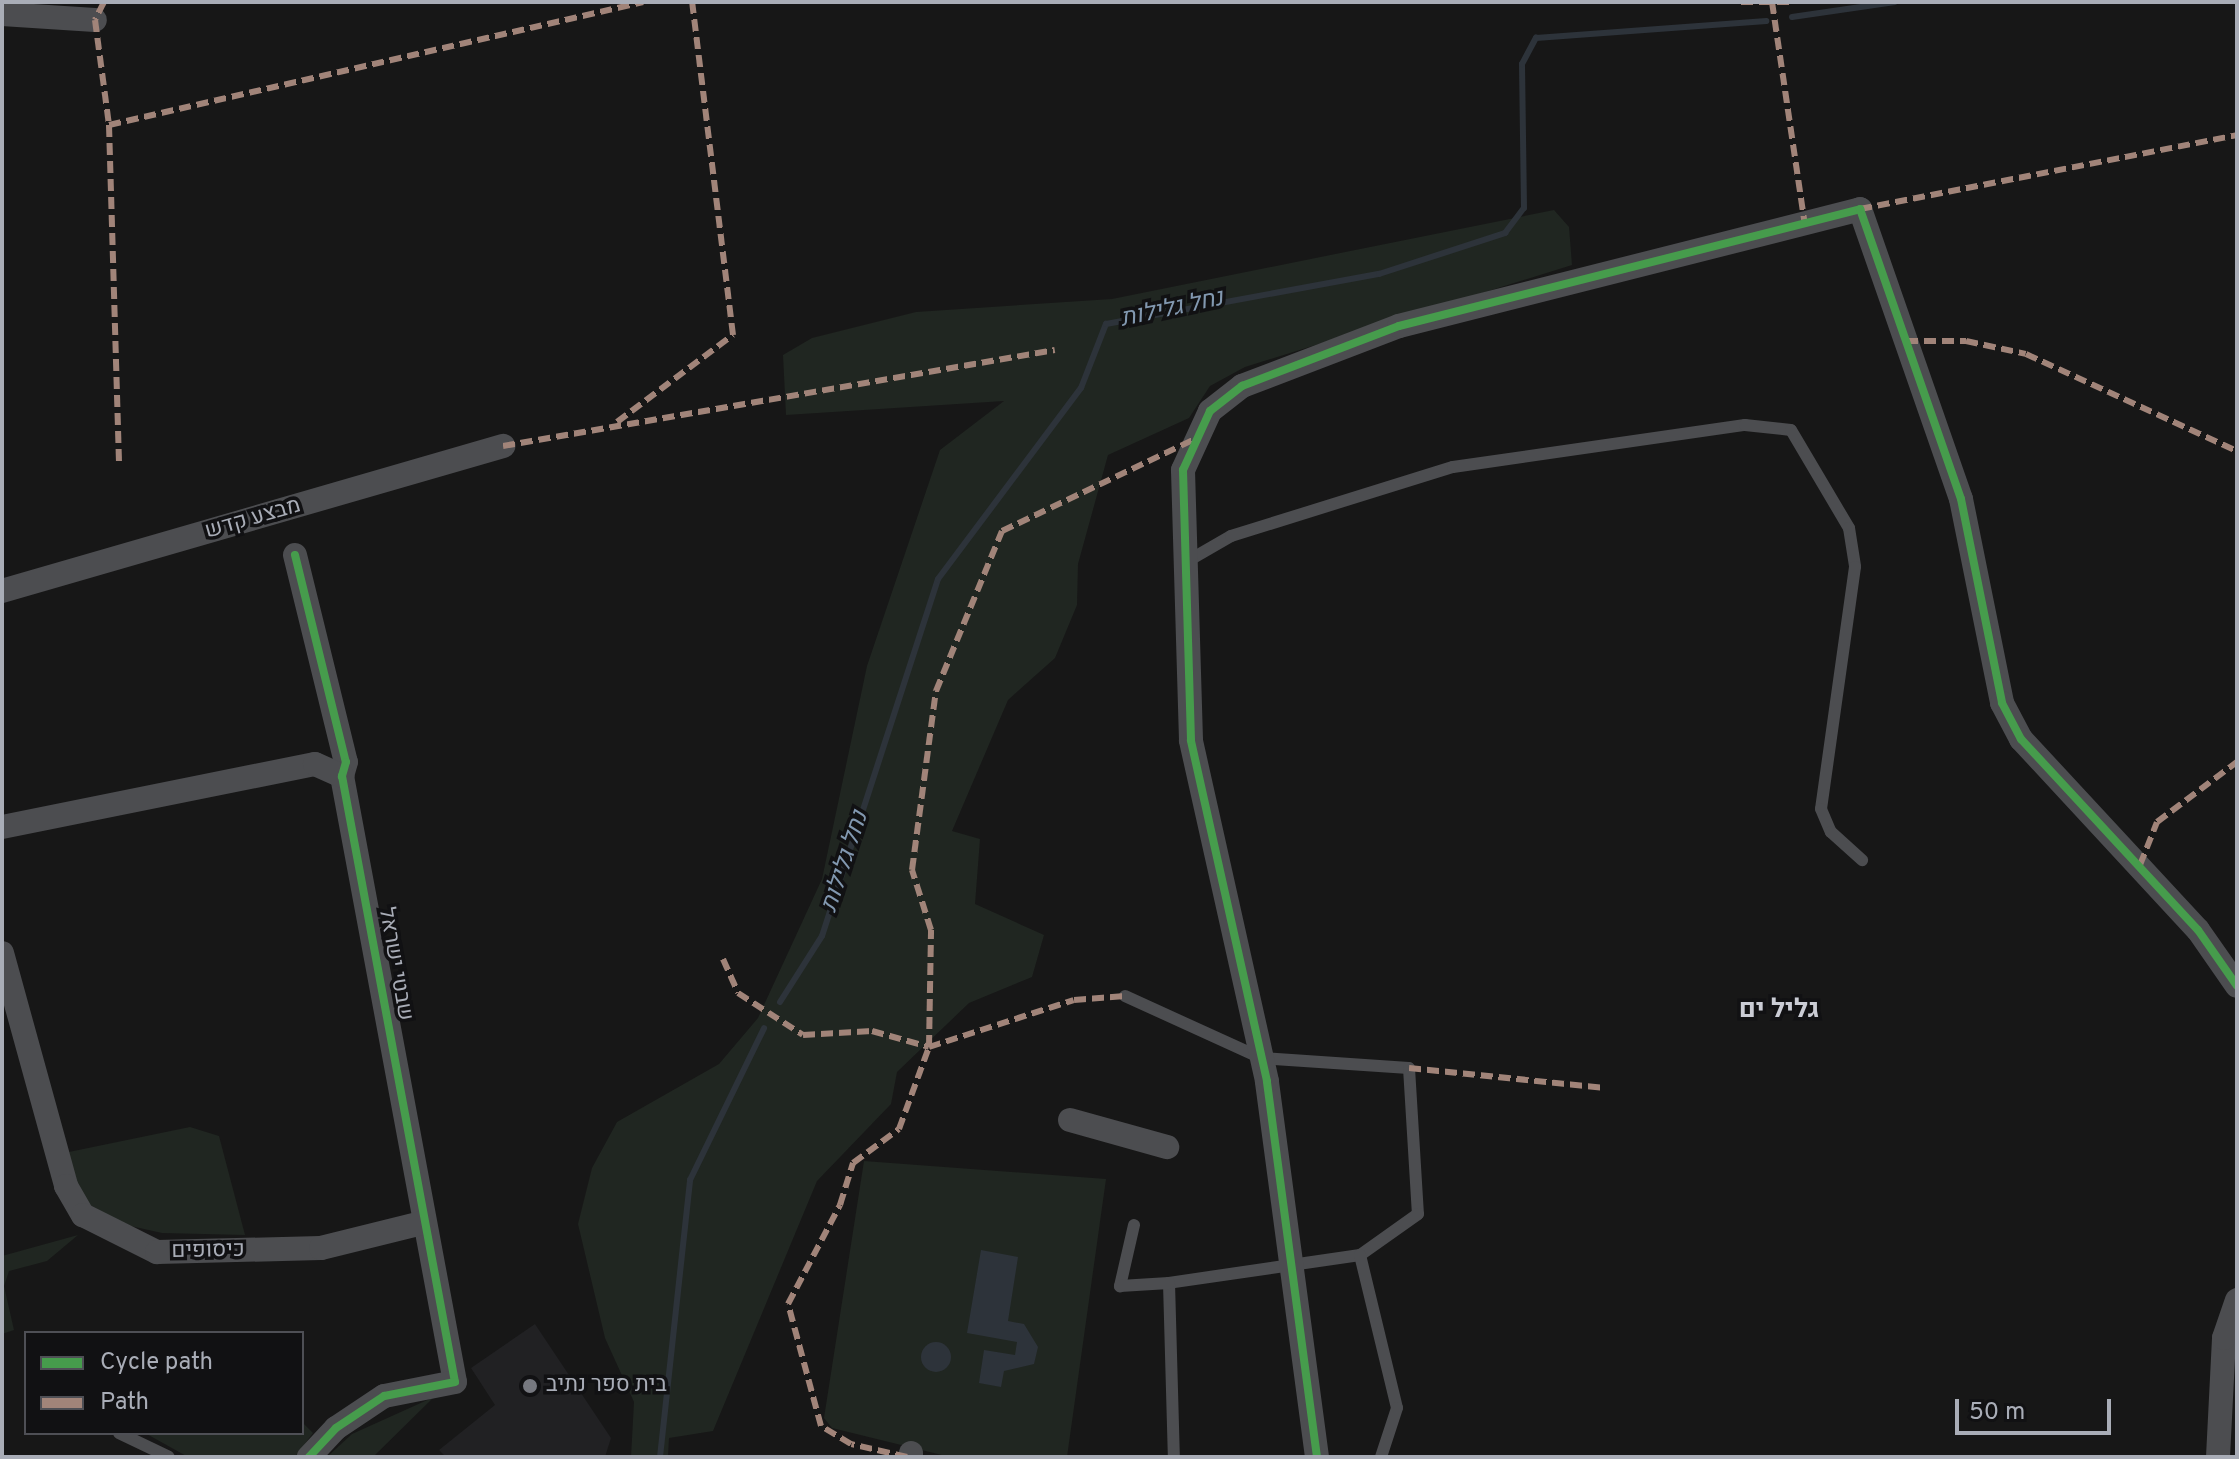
<!DOCTYPE html>
<meta charset="utf-8">
<style>
body{margin:0}
#map{position:relative;width:2239px;height:1459px;overflow:hidden;background:#171717;font-family:Overpass,Heebo,sans-serif}
div>[style]{position:absolute}
[style*='--x']{left:calc(var(--x)*1px);top:calc(var(--y)*1px);width:calc(var(--w)*1px);rotate:calc(var(--a)*1deg)}
.built>*{inset:0;background:#212123}
.green>*{inset:0;background:#202621}
.water>*{inset:0;background:#2d333a}
.round{border-radius:50%}
.stream>*{height:6px;margin:-3px;padding:0 3px;transform-origin:3px;border-radius:3px;background:#2d333a}
.service>*{height:12px;margin:-6px;padding:0 6px;transform-origin:6px;border-radius:6px;background:#4c4d50}
.minor>*{height:24px;margin:-12px;padding:0 12px;transform-origin:12px;border-radius:12px;background:#4c4d50}
.quiet>*{height:6px;margin-top:-3px;transform-origin:0;background:repeating-linear-gradient(90deg,#a18479 0 12px,transparent 0 18px)}
.cycleway>*{height:8px;margin:-4px;padding:0 4px;transform-origin:4px;border-radius:4px;background:#469c4c}
.dots>*{width:22px;height:22px;translate:-50% -50%;box-sizing:border-box;border:4px solid #111113;border-radius:50%}
span{translate:-50% -50%;white-space:nowrap;text-align:center;line-height:1.15;-webkit-text-stroke:7px #111113;paint-order:stroke}
.street-label{font-size:22px;color:#a9adb7}
.poi-label{font-size:22px;color:#a9adb7}
.left{translate:0 -50%;text-align:left}
.water-label{font-size:24px;color:#8298b0;font-style:italic}
.quarter-label{font-size:26px;color:#caccd4;font-weight:700}
.frame{position:absolute;inset:0;border:4px solid #a9adb7;pointer-events:none}
.legend{position:absolute;left:24px;top:1331px;width:280px;height:104px;box-sizing:border-box;background:#111113;border:2px solid #4e4f55;margin:0;padding:10px 14px;list-style:none;font-size:24px;color:#a9adb7}
.legend li{display:flex;align-items:center;gap:16px;height:40px}
.legend b{width:40px;border:2px solid #4e4f55}
.scale{position:absolute;left:1955px;top:1399px;width:156px;height:36px;box-sizing:border-box;border:4px solid #a9adb7;border-top:0;padding-left:10px;font-size:24px;line-height:28px;white-space:nowrap;color:#a9adb7;-webkit-text-stroke:6px #111113;paint-order:stroke}
</style>
<div id="map">
<div class="built">
<i style="clip-path:polygon(535px 1324px,611px 1438px,605px 1457px,446px 1457px,439px 1450px,495px 1405px,471px 1368px)"></i>
</div>
<div class="green">
<i style="clip-path:polygon(1554px 210px,1569px 227px,1572px 265px,1245px 367px,1210px 386px,1189px 418px,1108px 455px,1078px 564px,1077px 605px,1055px 658px,1008px 700px,952px 831px,980px 839px,975px 904px,1044px 935px,1032px 977px,969px 1003px,897px 1072px,891px 1104px,817px 1181px,713px 1431px,669px 1438px,668px 1457px,631px 1457px,634px 1402px,605px 1338px,578px 1224px,592px 1168px,617px 1122px,719px 1064px,758px 1018px,822px 879px,867px 666px,940px 450px,1004px 401px,786px 415px,783px 355px,812px 338px,916px 312px,1112px 299px)"></i>
<i style="clip-path:polygon(190px 1127px,219px 1136px,245px 1235px,162px 1233px,126px 1225px,81px 1200px,64px 1153px)"></i>
<i style="clip-path:polygon(864px 1161px,1106px 1179px,1067px 1457px,950px 1457px,832px 1428px,824px 1418px)"></i>
<i style="clip-path:polygon(78px 1235px,47px 1261px,9px 1271px,4px 1286px,14px 1330px,2px 1334px,2px 1256px)"></i>
<i style="clip-path:polygon(434px 1397px,373px 1457px,327px 1457px,352px 1434px)"></i>
<i style="clip-path:polygon(302px 1422px,313px 1433px,295px 1457px,188px 1457px,145px 1433px,302px 1433px)"></i>
</div>
<div class="water">
<i style="clip-path:polygon(981px 1250px,1018px 1257px,1008px 1321px,1024px 1324px,1038px 1347px,1034px 1364px,1004px 1371px,1001px 1387px,979px 1383px,984px 1350px,1015px 1355px,1017px 1342px,967px 1333px)"></i>
<i class="round" style="left:921px;top:1342px;width:30px;height:30px"></i>
</div>
<div class="stream">
<i style="--x:1792;--y:17;--w:104;--a:-8.3"></i>
<i style="--x:780;--y:1002;--w:78;--a:-57.5"></i>
<i style="--x:822;--y:936;--w:375;--a:-72"></i>
<i style="--x:938;--y:579;--w:239;--a:-53.2"></i>
<i style="--x:1081;--y:388;--w:69;--a:-68.7"></i>
<i style="--x:1106;--y:324;--w:278;--a:-10.4"></i>
<i style="--x:1379;--y:274;--w:133;--a:-18"></i>
<i style="--x:1505;--y:233;--w:31;--a:-53"></i>
<i style="--x:1524;--y:208;--w:144;--a:-90.8"></i>
<i style="--x:1522;--y:64;--w:30;--a:-62"></i>
<i style="--x:1536;--y:38;--w:231;--a:-4.2"></i>
<i style="--x:660;--y:1457;--w:279;--a:-83.8"></i>
<i style="--x:690;--y:1180;--w:169;--a:-64"></i>
</div>
<div class="service">
<i style="--x:1186;--y:562;--w:52;--a:-30"></i>
<i style="--x:1231;--y:536;--w:232;--a:-17.3"></i>
<i style="--x:1453;--y:467;--w:295;--a:-8.2"></i>
<i style="--x:1745;--y:425;--w:46;--a:6.2"></i>
<i style="--x:1791;--y:430;--w:114;--a:59.4"></i>
<i style="--x:1849;--y:528;--w:39;--a:81"></i>
<i style="--x:1855;--y:567;--w:244;--a:98"></i>
<i style="--x:1821;--y:809;--w:25;--a:67"></i>
<i style="--x:1831;--y:832;--w:42;--a:42.1"></i>
<i style="--x:1125;--y:996;--w:149;--a:24.5"></i>
<i style="--x:1261;--y:1058;--w:148;--a:3.9"></i>
<i style="--x:1409;--y:1068;--w:146;--a:86.5"></i>
<i style="--x:1418;--y:1214;--w:71;--a:144.7"></i>
<i style="--x:1360;--y:1255;--w:193;--a:171.7"></i>
<i style="--x:1169;--y:1283;--w:174;--a:88.4"></i>
<i style="--x:1134;--y:1225;--w:63;--a:102.9"></i>
<i style="--x:1120;--y:1286;--w:49;--a:-3.5"></i>
<i style="--x:1360;--y:1255;--w:157;--a:76.4"></i>
<i style="--x:1397;--y:1408;--w:52;--a:108.1"></i>
<i style="--x:119;--y:1433;--w:55;--a:25.6"></i>
</div>
<div class="minor">
<i style="--x:2;--y:14;--w:93;--a:3.7"></i>
<i style="--x:295;--y:555;--w:213;--a:76.2"></i>
<i style="--x:346;--y:762;--w:15;--a:106"></i>
<i style="--x:342;--y:776;--w:616;--a:79.44"></i>
<i style="--x:455;--y:1382;--w:72;--a:168.8"></i>
<i style="--x:384;--y:1396;--w:58;--a:146.3"></i>
<i style="--x:336;--y:1428;--w:40;--a:133"></i>
<i style="--x:2;--y:591;--w:522;--a:-16.14"></i>
<i style="--x:2;--y:827;--w:319;--a:-11.4"></i>
<i style="--x:315;--y:764;--w:30;--a:24"></i>
<i style="--x:2;--y:953;--w:242;--a:74.6"></i>
<i style="--x:66;--y:1186;--w:34;--a:60"></i>
<i style="--x:83;--y:1215;--w:83;--a:26.6"></i>
<i style="--x:157;--y:1252;--w:164;--a:-1.4"></i>
<i style="--x:321;--y:1248;--w:104;--a:-13.9"></i>
<i style="--x:1070;--y:1120;--w:101;--a:15.6"></i>
<i style="--x:911;--y:1457;--w:4;--a:-90"></i>
<i style="--x:1317;--y:1457;--w:379;--a:-97.6"></i>
<i style="--x:1267;--y:1081;--w:349;--a:-102.6"></i>
<i style="--x:1191;--y:740;--w:270;--a:-91.7"></i>
<i style="--x:1183;--y:470;--w:65;--a:-65.4"></i>
<i style="--x:1210;--y:411;--w:41;--a:-38"></i>
<i style="--x:1242;--y:386;--w:168;--a:-20.9"></i>
<i style="--x:1399;--y:326;--w:476;--a:-14.2"></i>
<i style="--x:1860;--y:209;--w:307;--a:70.8"></i>
<i style="--x:1961;--y:499;--w:208;--a:78.6"></i>
<i style="--x:2002;--y:703;--w:41;--a:62.2"></i>
<i style="--x:2021;--y:739;--w:260;--a:47.2"></i>
<i style="--x:2198;--y:930;--w:68;--a:55.1"></i>
<i style="--x:2218;--y:1457;--w:119;--a:-87.1"></i>
<i style="--x:2224;--y:1338;--w:40;--a:-71.1"></i>
</div>
<div class="quiet">
<i style="--x:104;--y:2;--w:20;--a:117"></i>
<i style="--x:95;--y:20;--w:106;--a:82.4"></i>
<i style="--x:109;--y:125;--w:548;--a:-12.97"></i>
<i style="--x:1741;--y:2;--w:49;--a:0"></i>
<i style="--x:1772;--y:2;--w:220;--a:81.6"></i>
<i style="--x:109;--y:125;--w:340;--a:88.3"></i>
<i style="--x:1860;--y:209;--w:384;--a:-11.1"></i>
<i style="--x:1906;--y:341;--w:60;--a:0"></i>
<i style="--x:1966;--y:341;--w:61;--a:12.2"></i>
<i style="--x:2026;--y:354;--w:232;--a:24.7"></i>
<i style="--x:617;--y:422;--w:145;--a:-36.9"></i>
<i style="--x:733;--y:335;--w:336;--a:-97"></i>
<i style="--x:503;--y:446;--w:560;--a:-9.87"></i>
<i style="--x:2140;--y:865;--w:46;--a:-68.4"></i>
<i style="--x:2157;--y:822;--w:100;--a:-36.9"></i>
<i style="--x:723;--y:959;--w:37;--a:66"></i>
<i style="--x:738;--y:993;--w:77;--a:32.9"></i>
<i style="--x:803;--y:1035;--w:69;--a:-3.3"></i>
<i style="--x:872;--y:1031;--w:59;--a:15.7"></i>
<i style="--x:929;--y:1047;--w:152;--a:-18"></i>
<i style="--x:1074;--y:1000;--w:51;--a:-4.5"></i>
<i style="--x:1409;--y:1068;--w:197;--a:5.8"></i>
<i style="--x:907;--y:1457;--w:57;--a:-166.9"></i>
<i style="--x:851;--y:1444;--w:35;--a:-149"></i>
<i style="--x:821;--y:1426;--w:126;--a:-105.1"></i>
<i style="--x:788;--y:1304;--w:112;--a:-62.3"></i>
<i style="--x:840;--y:1205;--w:44;--a:-72.8"></i>
<i style="--x:853;--y:1163;--w:57;--a:-36.5"></i>
<i style="--x:899;--y:1129;--w:87;--a:-69.9"></i>
<i style="--x:929;--y:1047;--w:117;--a:-89"></i>
<i style="--x:931;--y:930;--w:63;--a:-107.6"></i>
<i style="--x:912;--y:870;--w:181;--a:-82.4"></i>
<i style="--x:936;--y:691;--w:173;--a:-67.6"></i>
<i style="--x:1002;--y:531;--w:214;--a:-25.5"></i>
</div>
<div class="cycleway">
<i style="--x:295;--y:555;--w:213;--a:76.2"></i>
<i style="--x:346;--y:762;--w:15;--a:106"></i>
<i style="--x:342;--y:776;--w:616;--a:79.44"></i>
<i style="--x:455;--y:1382;--w:72;--a:168.8"></i>
<i style="--x:384;--y:1396;--w:58;--a:146.3"></i>
<i style="--x:336;--y:1428;--w:40;--a:133"></i>
<i style="--x:1317;--y:1457;--w:379;--a:-97.6"></i>
<i style="--x:1267;--y:1081;--w:349;--a:-102.6"></i>
<i style="--x:1191;--y:740;--w:270;--a:-91.7"></i>
<i style="--x:1183;--y:470;--w:65;--a:-65.4"></i>
<i style="--x:1210;--y:411;--w:41;--a:-38"></i>
<i style="--x:1242;--y:386;--w:168;--a:-20.9"></i>
<i style="--x:1399;--y:326;--w:476;--a:-14.2"></i>
<i style="--x:1860;--y:209;--w:307;--a:70.8"></i>
<i style="--x:1961;--y:499;--w:208;--a:78.6"></i>
<i style="--x:2002;--y:703;--w:41;--a:62.2"></i>
<i style="--x:2021;--y:739;--w:260;--a:47.2"></i>
<i style="--x:2198;--y:930;--w:68;--a:55.1"></i>
</div>
<div class="dots">
<i style="left:530px;top:1386px;background:#76787f"></i>
</div>
<div class="street-label">
<span style="left:253px;top:519px;rotate:-16deg">מבצע קדש</span>
<span style="left:395px;top:964px;rotate:80deg">שבטי ישראל</span>
<span style="left:208px;top:1251px;rotate:-1deg">כיסופים</span>
</div>
<div class="poi-label">
<span class="left" style="left:546px;top:1386px">בית ספר נתיב</span>
</div>
<div class="water-label">
<span style="left:1172px;top:310px;rotate:-12deg">נחל גלילות</span>
<span style="left:846px;top:862px;rotate:-72deg">נחל גלילות</span>
</div>
<div class="quarter-label">
<span style="left:1779px;top:1011px">גליל ים</span>
</div>
<div class="frame"></div>
<ul class="legend">
<li><b style="height:10px;background:#469c4c"></b>Cycle path</li>
<li><b style="height:10px;background:#a18479"></b>Path</li>
</ul>
<div class="scale">50 m</div>
</div>
